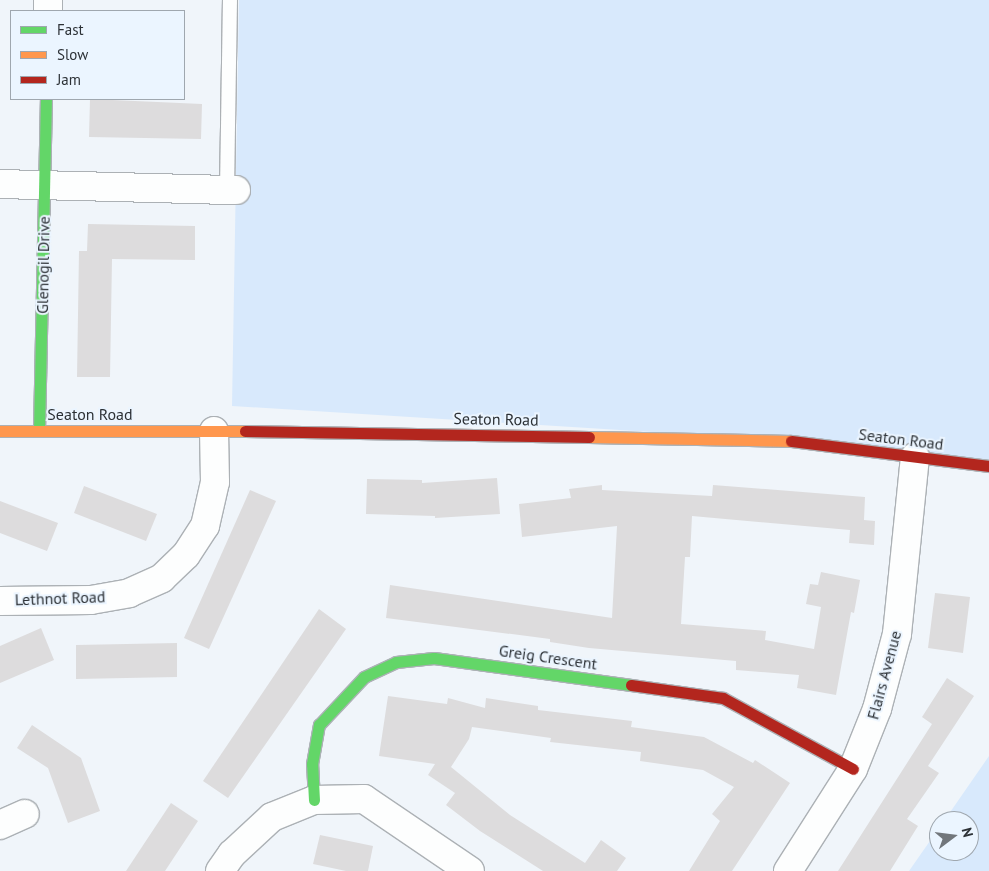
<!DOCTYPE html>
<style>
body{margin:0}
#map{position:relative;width:989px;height:871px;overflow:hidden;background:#f0f5fa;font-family:"PT Sans",sans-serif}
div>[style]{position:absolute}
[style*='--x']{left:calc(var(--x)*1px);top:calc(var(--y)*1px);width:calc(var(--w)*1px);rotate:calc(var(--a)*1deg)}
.green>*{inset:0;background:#d8e9fc}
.building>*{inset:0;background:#dddcdd}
.roads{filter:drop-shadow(1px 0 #acb1b5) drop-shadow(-1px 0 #acb1b5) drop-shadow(0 1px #acb1b5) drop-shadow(0 -1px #acb1b5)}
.lane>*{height:14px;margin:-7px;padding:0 7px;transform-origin:7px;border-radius:7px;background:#fdfefe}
.street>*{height:28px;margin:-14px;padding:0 14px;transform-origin:14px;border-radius:14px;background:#fdfefe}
.fast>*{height:11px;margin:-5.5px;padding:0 5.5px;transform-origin:5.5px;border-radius:5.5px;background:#63d668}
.slow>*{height:11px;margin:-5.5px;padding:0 5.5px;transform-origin:5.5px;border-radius:5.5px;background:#ff974d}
.jam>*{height:11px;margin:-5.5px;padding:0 5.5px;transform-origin:5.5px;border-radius:5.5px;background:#b3261e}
span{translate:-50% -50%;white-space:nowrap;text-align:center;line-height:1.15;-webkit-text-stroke:4px #ebf5ff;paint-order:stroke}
.street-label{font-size:16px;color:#2c3136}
.legend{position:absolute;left:10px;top:10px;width:175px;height:90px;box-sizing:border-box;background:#ebf5ff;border:1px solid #9fa7af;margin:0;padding:6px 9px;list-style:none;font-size:15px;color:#2c3136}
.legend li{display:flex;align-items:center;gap:10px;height:25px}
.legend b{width:25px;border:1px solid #9fa7af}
.north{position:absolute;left:929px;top:811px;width:50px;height:50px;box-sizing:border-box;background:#ebf5ff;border:1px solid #9fa7af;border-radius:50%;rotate:75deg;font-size:14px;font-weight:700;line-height:20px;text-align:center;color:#2c3136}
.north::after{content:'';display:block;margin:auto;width:18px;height:22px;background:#71767b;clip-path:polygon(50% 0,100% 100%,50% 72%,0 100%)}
</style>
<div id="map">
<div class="green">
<i style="clip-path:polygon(239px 0,989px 0,989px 466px,780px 440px,232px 406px)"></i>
<i style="clip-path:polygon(989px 756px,989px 871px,909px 871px,939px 828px,939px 851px,969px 851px,969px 821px,944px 821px)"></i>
</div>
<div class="building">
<i style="clip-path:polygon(90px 99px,202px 104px,201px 139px,89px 137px)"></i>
<i style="clip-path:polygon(88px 224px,195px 226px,195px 260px,112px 259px,110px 377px,77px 377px,79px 251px,87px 251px)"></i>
<i style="clip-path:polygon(497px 478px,500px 514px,435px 518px,435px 516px,366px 514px,367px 479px,422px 480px,422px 483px)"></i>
<i style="clip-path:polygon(602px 485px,602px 490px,712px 496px,713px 485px,865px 497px,864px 520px,875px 521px,874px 545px,849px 543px,850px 530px,692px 516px,690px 557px,685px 557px,681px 624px,766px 631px,765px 640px,814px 649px,821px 607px,806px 604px,810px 584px,818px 585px,821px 572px,860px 580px,854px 613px,851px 612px,836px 695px,797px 688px,799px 675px,736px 670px,736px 661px,589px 648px,550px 642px,550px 639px,386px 618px,390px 585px,612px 618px,617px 526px,522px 537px,519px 504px,571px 498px,569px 489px)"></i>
<i style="clip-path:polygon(84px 486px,157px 514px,146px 541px,74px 513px)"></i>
<i style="clip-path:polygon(250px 490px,276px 501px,209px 649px,184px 638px)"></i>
<i style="clip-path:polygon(0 501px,58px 523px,47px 551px,0 533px)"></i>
<i style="clip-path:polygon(935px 593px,970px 597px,963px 653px,928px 648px)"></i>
<i style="clip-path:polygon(319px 609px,346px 629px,228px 798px,203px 781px)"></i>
<i style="clip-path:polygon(41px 628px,54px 660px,0 683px,0 646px)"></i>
<i style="clip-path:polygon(177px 643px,177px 677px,76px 679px,76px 645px)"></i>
<i style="clip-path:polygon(947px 678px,974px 696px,928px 766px,939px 773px,907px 819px,918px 826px,890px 871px,838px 871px,932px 724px,922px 717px)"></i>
<i style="clip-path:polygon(388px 696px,447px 704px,448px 698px,485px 708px,486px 698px,538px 706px,538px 710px,632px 721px,631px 727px,704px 737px,753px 763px,755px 760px,790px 783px,732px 871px,689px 871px,720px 821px,712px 814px,734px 787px,703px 770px,640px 761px,641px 752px,550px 742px,551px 738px,472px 727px,469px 739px,451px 767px,510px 815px,585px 863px,601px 840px,626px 858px,617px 871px,543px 871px,480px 831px,446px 805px,455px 793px,428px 775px,435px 764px,379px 756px)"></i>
<i style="clip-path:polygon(32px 725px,81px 758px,100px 811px,68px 823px,48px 768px,17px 748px)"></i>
<i style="clip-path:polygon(171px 803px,198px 821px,165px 871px,126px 871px)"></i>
<i style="clip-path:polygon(320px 835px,373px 846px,368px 871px,346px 871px,313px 864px)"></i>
</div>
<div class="roads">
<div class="lane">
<i style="--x:227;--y:190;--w:190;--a:-89.1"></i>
</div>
<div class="street">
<i style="--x:48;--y:11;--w:11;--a:-90"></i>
<i style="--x:0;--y:184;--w:236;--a:1.5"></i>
<i style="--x:0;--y:601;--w:91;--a:-0.6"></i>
<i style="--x:91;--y:600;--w:39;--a:-10"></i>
<i style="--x:129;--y:593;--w:36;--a:-24"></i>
<i style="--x:162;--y:578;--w:33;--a:-44"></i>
<i style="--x:186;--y:555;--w:35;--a:-57"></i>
<i style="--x:205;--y:526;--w:45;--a:-77.2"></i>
<i style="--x:215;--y:482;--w:51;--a:-91.1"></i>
<i style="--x:0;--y:825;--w:27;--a:-24"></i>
<i style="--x:220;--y:871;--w:21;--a:-55"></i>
<i style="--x:232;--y:854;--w:54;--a:-42.8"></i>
<i style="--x:272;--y:817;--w:45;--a:-22"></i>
<i style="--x:314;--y:800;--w:50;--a:-1.1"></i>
<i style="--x:364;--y:799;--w:128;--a:34.2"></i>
<i style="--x:788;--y:871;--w:121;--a:-57.5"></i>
<i style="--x:853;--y:769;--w:65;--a:-68.2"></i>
<i style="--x:877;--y:709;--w:78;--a:-75.1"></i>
<i style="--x:897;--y:634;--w:178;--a:-84.2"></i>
</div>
<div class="fast">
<i style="--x:39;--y:431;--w:332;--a:-88.8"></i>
<i style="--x:314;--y:800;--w:36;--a:-93"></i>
<i style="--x:312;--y:764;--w:40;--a:-80"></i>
<i style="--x:319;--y:725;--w:66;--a:-46.8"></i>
<i style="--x:364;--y:677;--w:35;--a:-25"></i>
<i style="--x:396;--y:662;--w:38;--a:-6"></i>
<i style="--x:434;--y:658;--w:199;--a:7.8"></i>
</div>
<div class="slow">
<i style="--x:0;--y:431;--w:245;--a:0"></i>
<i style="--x:589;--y:437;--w:202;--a:1.1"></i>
</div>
<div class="jam">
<i style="--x:245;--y:431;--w:344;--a:1"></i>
<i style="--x:791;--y:441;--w:200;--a:7.2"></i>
<i style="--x:631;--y:685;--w:93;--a:8"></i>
<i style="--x:723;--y:698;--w:148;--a:28.6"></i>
</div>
</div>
<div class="street-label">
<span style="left:43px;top:265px;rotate:-89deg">Glenogil Drive</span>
<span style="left:90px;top:414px">Seaton Road</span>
<span style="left:496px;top:419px;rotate:1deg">Seaton Road</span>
<span style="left:901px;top:439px;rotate:7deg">Seaton Road</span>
<span style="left:60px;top:598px;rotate:-2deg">Lethnot Road</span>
<span style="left:548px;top:657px;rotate:8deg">Greig Crescent</span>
<span style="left:884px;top:675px;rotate:-75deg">Flairs Avenue</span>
</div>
<ul class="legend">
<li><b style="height:6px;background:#63d668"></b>Fast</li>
<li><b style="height:6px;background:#ff974d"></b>Slow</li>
<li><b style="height:6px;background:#b3261e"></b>Jam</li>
</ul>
<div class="north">N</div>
</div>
